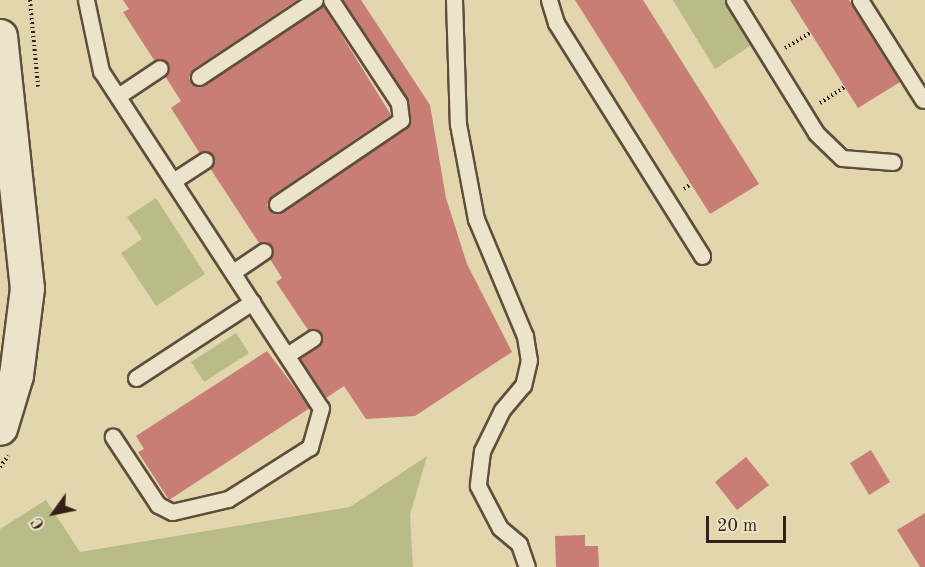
<!DOCTYPE html>
<meta charset="utf-8">
<style>
body{margin:0}
#map{position:relative;width:925px;height:567px;overflow:hidden;background:#e2d6ad;font-family:"Old Standard TT",serif}
div>[style]{position:absolute}
[style*='--x']{left:calc(var(--x)*1px);top:calc(var(--y)*1px);width:calc(var(--w)*1px);rotate:calc(var(--a)*1deg)}
.green>*{inset:0;background:#b9bc86}
.building>*{inset:0;background:#c87d75}
.path>*{height:4px;margin-top:-2px;transform-origin:0;background:repeating-linear-gradient(90deg,#342018 0 1.5px,transparent 0 4.5px)}
.roads{filter:drop-shadow(2px 0 #604e3d) drop-shadow(-2px 0 #604e3d) drop-shadow(0 2px #604e3d) drop-shadow(0 -2px #604e3d)}
.lane>*{height:15px;margin:-7.5px;padding:0 7.5px;transform-origin:7.5px;border-radius:7.5px;background:#ece4ca}
.secondary>*{height:33px;margin:-16.5px;padding:0 16.5px;transform-origin:16.5px;border-radius:16.5px;background:#ece4ca}
span{translate:-50% -50%;white-space:nowrap;text-align:center;line-height:1.15;-webkit-text-stroke:4.5px #ece4ca;paint-order:stroke}
.north{position:absolute;left:24px;top:483px;width:60px;height:60px;-webkit-text-stroke:4px #ece4ca;paint-order:stroke;rotate:237deg;font-size:16px;font-weight:700;line-height:24px;text-align:center;color:#342018}
.north::after{content:'';display:block;margin:auto;width:21px;height:27px;background:#342018;clip-path:polygon(50% 0,100% 100%,50% 72%,0 100%)}
.scale{position:absolute;left:706px;top:516px;width:80px;height:27px;box-sizing:border-box;border:3px solid #342018;border-top:0;padding-left:8px;font-size:18px;line-height:21px;white-space:nowrap;color:#342018;-webkit-text-stroke:4px #ece4ca;paint-order:stroke}
</style>
<div id="map">
<div class="green">
<i style="clip-path:polygon(673px 0,734px 0,759px 40px,715px 69px)"></i>
<i style="clip-path:polygon(156px 198px,205px 274px,156px 306px,121px 253px,142px 239px,127px 217px)"></i>
<i style="clip-path:polygon(236px 333px,249px 353px,204px 382px,191px 362px)"></i>
<i style="clip-path:polygon(427px 456px,410px 515px,413px 567px,0 567px,0 529px,46px 500px,80px 552px,350px 507px)"></i>
</div>
<div class="building">
<i style="clip-path:polygon(123px 0,297px 0,194px 69px,189px 78px,199px 87px,323px 5px,391px 115px,272px 196px,267px 205px,277px 214px,410px 123px,407px 98px,343px 0,361px 0,430px 105px,446px 198px,467px 264px,512px 352px,415px 416px,366px 419px,344px 386px,326px 398px,300px 358px,321px 343px,321px 333px,308px 330px,276px 282px,282px 278px,270px 259px,272px 246px,259px 243px,210px 168px,213px 154px,199px 152px,171px 108px,181px 101px,165px 76px,168px 63px,154px 60px,123px 12px,129px 9px)"></i>
<i style="clip-path:polygon(575px 0,643px 0,759px 184px,710px 214px)"></i>
<i style="clip-path:polygon(790px 0,849px 0,900px 82px,858px 108px)"></i>
<i style="clip-path:polygon(267px 351px,310px 408px,169px 500px,138px 452px,144px 449px,136px 436px)"></i>
<i style="clip-path:polygon(871px 450px,890px 482px,869px 495px,850px 463px)"></i>
<i style="clip-path:polygon(746px 457px,769px 485px,737px 510px,715px 482px)"></i>
<i style="clip-path:polygon(925px 513px,925px 567px,920px 567px,897px 530px)"></i>
<i style="clip-path:polygon(585px 535px,585px 546px,598px 546px,599px 567px,556px 567px,555px 536px)"></i>
</div>
<div class="path">
<i style="--x:30;--y:0;--w:87;--a:84.7"></i>
<i style="--x:785;--y:48;--w:29;--a:-31"></i>
<i style="--x:820;--y:103;--w:30;--a:-33"></i>
<i style="--x:684;--y:189;--w:9;--a:-36"></i>
<i style="--x:0;--y:467;--w:14;--a:-54"></i>
</div>
<div class="roads">
<div class="lane">
<i style="--x:86;--y:0;--w:73;--a:78.1"></i>
<i style="--x:101;--y:71;--w:402;--a:56.9"></i>
<i style="--x:321;--y:408;--w:41;--a:105.8"></i>
<i style="--x:310;--y:447;--w:97;--a:147.6"></i>
<i style="--x:228;--y:499;--w:57;--a:166.9"></i>
<i style="--x:172;--y:512;--w:16;--a:-153"></i>
<i style="--x:158;--y:505;--w:82;--a:-123.5"></i>
<i style="--x:454;--y:0;--w:124;--a:88.2"></i>
<i style="--x:458;--y:124;--w:97;--a:79.3"></i>
<i style="--x:476;--y:219;--w:127;--a:67.3"></i>
<i style="--x:525;--y:336;--w:24;--a:81"></i>
<i style="--x:529;--y:360;--w:26;--a:103"></i>
<i style="--x:523;--y:385;--w:33;--a:130"></i>
<i style="--x:502;--y:410;--w:46;--a:116"></i>
<i style="--x:482;--y:451;--w:35;--a:97"></i>
<i style="--x:478;--y:486;--w:47;--a:62.4"></i>
<i style="--x:500;--y:528;--w:25;--a:40"></i>
<i style="--x:519;--y:544;--w:24;--a:71"></i>
<i style="--x:549;--y:0;--w:24;--a:73"></i>
<i style="--x:556;--y:23;--w:275;--a:57.9"></i>
<i style="--x:734;--y:0;--w:156;--a:58.3"></i>
<i style="--x:816;--y:133;--w:36;--a:44"></i>
<i style="--x:842;--y:158;--w:51;--a:4.5"></i>
<i style="--x:860;--y:0;--w:118;--a:57.8"></i>
<i style="--x:199;--y:77;--w:139;--a:-33.6"></i>
<i style="--x:118;--y:96;--w:50;--a:-33.7"></i>
<i style="--x:173;--y:181;--w:38;--a:-33"></i>
<i style="--x:277;--y:204;--w:150;--a:-34.1"></i>
<i style="--x:401;--y:120;--w:17;--a:-97"></i>
<i style="--x:399;--y:103;--w:123;--a:-123.4"></i>
<i style="--x:233;--y:272;--w:37;--a:-34"></i>
<i style="--x:287;--y:355;--w:31;--a:-33"></i>
<i style="--x:136;--y:378;--w:139;--a:-33.2"></i>
</div>
<div class="secondary">
<i style="--x:0;--y:36;--w:253;--a:83.9"></i>
<i style="--x:27;--y:288;--w:88;--a:97.2"></i>
<i style="--x:16;--y:375;--w:55;--a:106.8"></i>
</div>
</div>
<div class="north">С</div>
<div class="scale">20 m</div>
</div>
